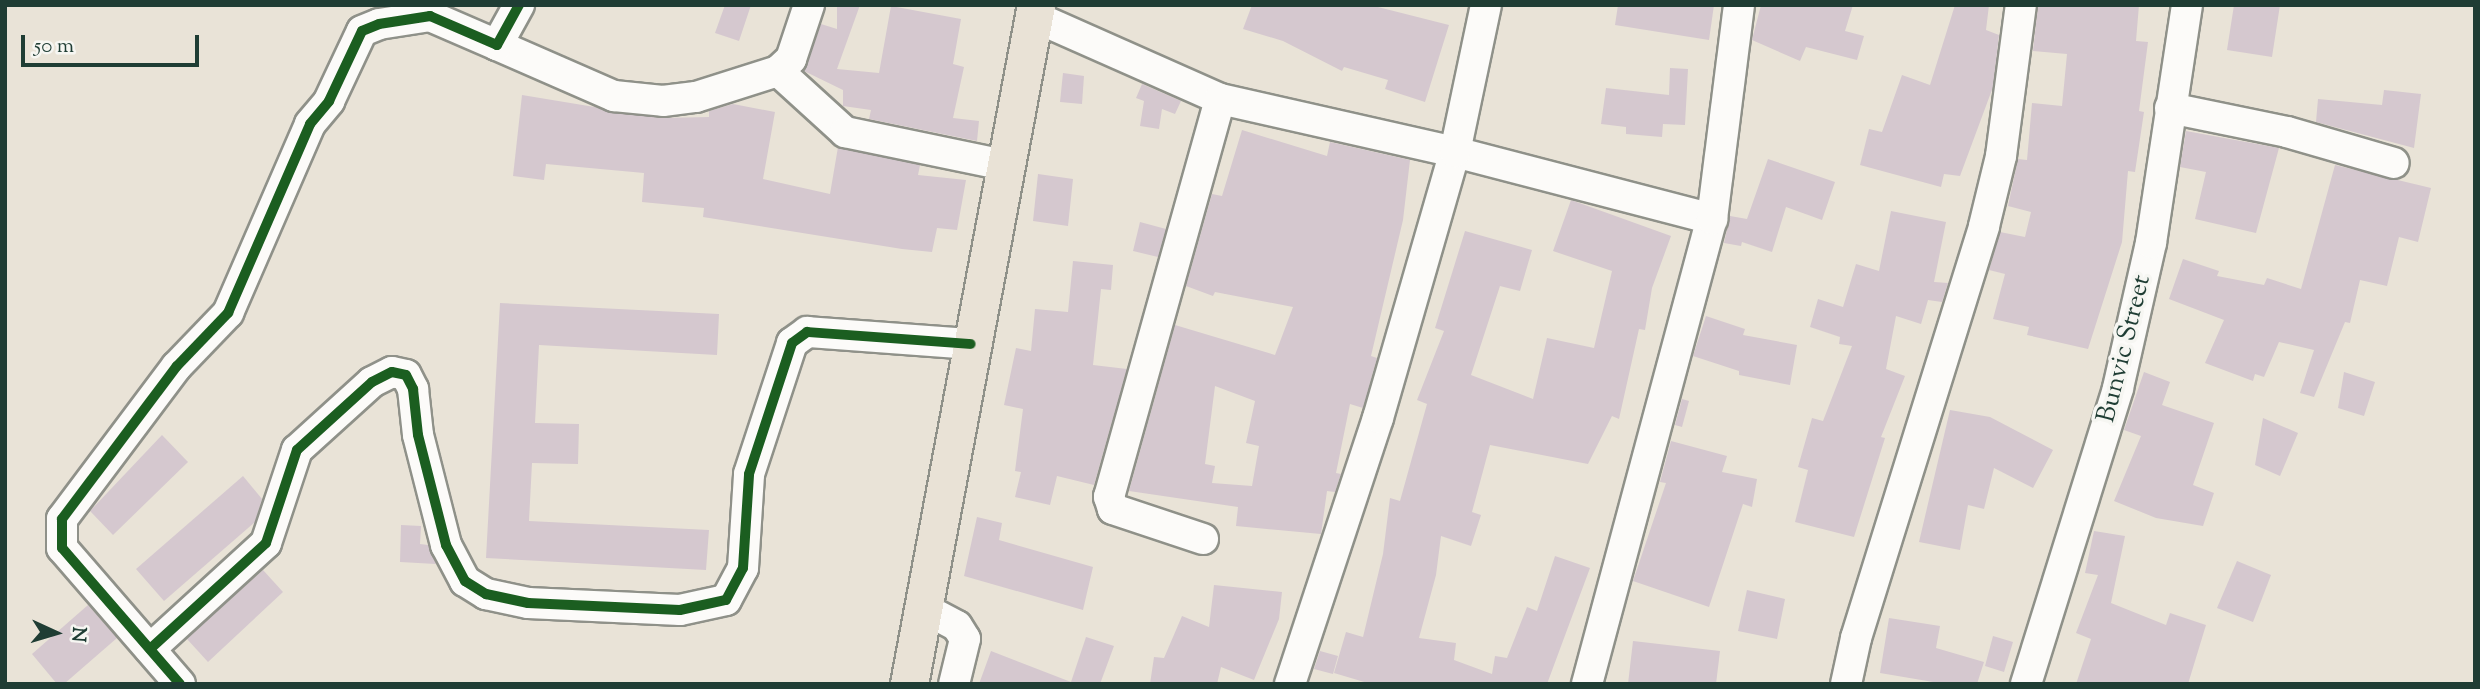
<!DOCTYPE html>
<style>
body{margin:0}
#map{position:relative;width:2480px;height:689px;overflow:hidden;background:#e9e3d7;font-family:"Sorts Mill Goudy",serif}
div>[style]{position:absolute}
[style*='--x']{left:calc(var(--x)*1px);top:calc(var(--y)*1px);width:calc(var(--w)*1px);rotate:calc(var(--a)*1deg)}
.building>*{inset:0;background:#d5c8cf}
.roads{filter:drop-shadow(2px 0 #8f9189) drop-shadow(-2px 0 #8f9189) drop-shadow(0 2px #8f9189) drop-shadow(0 -2px #8f9189)}
.minor>*{height:30px;margin:-15px;padding:0 15px;transform-origin:15px;border-radius:15px;background:#fcfbf9}
.major>*{height:37px;margin:-18.5px;padding:0 18.5px;transform-origin:18.5px;border-radius:18.5px;background:#e9e2d6}
.cycleway>*{height:10px;margin:-5px;padding:0 5px;transform-origin:5px;border-radius:5px;background:#1b5e20}
span{translate:-50% -50%;white-space:nowrap;text-align:center;line-height:1.15;-webkit-text-stroke:7px #f6f6f2;paint-order:stroke}
.street-label{font-size:26px;color:#1f3d34}
.frame{position:absolute;inset:0;border:7px solid #1f3d34;pointer-events:none}
.north{position:absolute;left:21px;top:598px;width:70px;height:70px;-webkit-text-stroke:5px #f6f6f2;paint-order:stroke;rotate:94deg;font-size:19px;font-weight:700;line-height:28px;text-align:center;color:#1f3d34}
.north::after{content:'';display:block;margin:auto;width:24px;height:32px;background:#1f3d34;clip-path:polygon(50% 0,100% 100%,50% 72%,0 100%)}
.scale{position:absolute;left:21px;top:35px;width:178px;height:32px;box-sizing:border-box;border:4px solid #1f3d34;border-top:0;padding-left:9px;font-size:21px;line-height:24px;white-space:nowrap;color:#1f3d34;-webkit-text-stroke:5px #f6f6f2;paint-order:stroke}
</style>
<div id="map">
<div class="building">
<i style="clip-path:polygon(725px 5px,751px 5px,739px 41px,715px 33px)"></i>
<i style="clip-path:polygon(837px 5px,860px 5px,837px 69px,879px 73px,891px 6px,961px 19px,953px 64px,964px 67px,953px 118px,979px 121px,977px 141px,869px 119px,871px 110px,843px 106px,843px 90px,804px 71px,821px 24px,837px 29px)"></i>
<i style="clip-path:polygon(1252px 5px,1370px 5px,1449px 25px,1425px 102px,1385px 89px,1388px 80px,1344px 67px,1342px 71px,1283px 41px,1243px 29px)"></i>
<i style="clip-path:polygon(1618px 5px,1714px 5px,1709px 40px,1615px 25px)"></i>
<i style="clip-path:polygon(1761px 5px,1853px 5px,1845px 31px,1864px 36px,1857px 60px,1806px 47px,1800px 61px,1752px 40px)"></i>
<i style="clip-path:polygon(1955px 5px,1989px 5px,1986px 30px,1999px 35px,1993px 87px,1960px 176px,1944px 174px,1941px 187px,1860px 165px,1869px 129px,1882px 132px,1902px 75px,1930px 85px)"></i>
<i style="clip-path:polygon(2038px 5px,2139px 5px,2136px 41px,2148px 42px,2139px 111px,2144px 112px,2135px 172px,2128px 171px,2122px 242px,2088px 349px,2027px 335px,2029px 327px,1993px 319px,2005px 274px,1989px 270px,2000px 232px,2025px 237px,2031px 212px,2008px 206px,2018px 159px,2027px 160px,2032px 103px,2062px 106px,2067px 54px,2033px 51px)"></i>
<i style="clip-path:polygon(2234px 5px,2280px 5px,2272px 57px,2227px 50px)"></i>
<i style="clip-path:polygon(1670px 68px,1688px 69px,1685px 125px,1663px 124px,1662px 137px,1626px 134px,1626px 127px,1601px 124px,1606px 88px,1669px 95px)"></i>
<i style="clip-path:polygon(1063px 73px,1084px 76px,1082px 104px,1060px 102px)"></i>
<i style="clip-path:polygon(1142px 84px,1181px 101px,1175px 114px,1162px 109px,1159px 129px,1140px 126px,1144px 101px,1136px 98px)"></i>
<i style="clip-path:polygon(2384px 90px,2421px 94px,2414px 148px,2316px 122px,2318px 99px,2382px 105px)"></i>
<i style="clip-path:polygon(522px 95px,661px 118px,709px 117px,709px 111px,733px 104px,775px 112px,763px 179px,830px 194px,838px 147px,920px 165px,918px 175px,966px 180px,957px 230px,937px 228px,932px 252px,902px 249px,703px 217px,704px 208px,642px 202px,644px 173px,546px 164px,544px 180px,513px 176px)"></i>
<i style="clip-path:polygon(evenodd,1242px 130px,1327px 156px,1330px 142px,1410px 160px,1403px 220px,1371px 356px,1377px 358px,1363px 408px,1350px 404px,1336px 473px,1341px 474px,1335px 492px,1327px 491px,1321px 534px,1236px 526px,1238px 507px,1129px 491px,1175px 325px,1275px 355px,1293px 307px,1215px 292px,1213px 296px,1186px 286px,1212px 194px,1222px 196px,1242px 130px,1215px 386px,1255px 401px,1246px 443px,1259px 446px,1252px 486px,1212px 483px,1215px 466px,1205px 464px,1215px 386px)"></i>
<i style="clip-path:polygon(2186px 131px,2279px 148px,2256px 233px,2195px 219px,2206px 172px,2180px 167px)"></i>
<i style="clip-path:polygon(1768px 159px,1835px 182px,1822px 220px,1786px 207px,1772px 252px,1742px 242px,1741px 246px,1724px 243px,1730px 216px,1747px 219px)"></i>
<i style="clip-path:polygon(2335px 165px,2431px 188px,2418px 242px,2399px 237px,2387px 286px,2360px 280px,2350px 323px,2345px 322px,2314px 397px,2300px 393px,2314px 350px,2279px 342px,2264px 377px,2255px 374px,2253px 381px,2205px 363px,2224px 320px,2169px 299px,2183px 259px,2219px 271px,2217px 276px,2264px 285px,2267px 278px,2301px 289px)"></i>
<i style="clip-path:polygon(1038px 174px,1073px 179px,1068px 226px,1033px 221px)"></i>
<i style="clip-path:polygon(1571px 200px,1671px 236px,1652px 288px,1645px 330px,1639px 329px,1619px 419px,1612px 416px,1588px 464px,1490px 445px,1472px 512px,1481px 515px,1471px 546px,1441px 536px,1436px 575px,1419px 638px,1456px 643px,1454px 660px,1492px 674px,1495px 656px,1507px 658px,1527px 607px,1537px 611px,1555px 556px,1590px 568px,1547px 684px,1371px 684px,1334px 673px,1346px 632px,1363px 637px,1383px 554px,1390px 498px,1400px 501px,1427px 404px,1417px 400px,1444px 331px,1435px 328px,1465px 231px,1532px 250px,1520px 291px,1500px 286px,1471px 375px,1533px 399px,1547px 338px,1594px 348px,1612px 271px,1553px 251px)"></i>
<i style="clip-path:polygon(1891px 211px,1946px 222px,1934px 282px,1948px 283px,1942px 302px,1928px 300px,1921px 324px,1896px 316px,1886px 369px,1905px 376px,1881px 437px,1885px 438px,1854px 537px,1795px 522px,1808px 470px,1798px 467px,1812px 418px,1823px 421px,1852px 346px,1839px 344px,1840px 337px,1810px 327px,1818px 299px,1843px 307px,1856px 264px,1879px 271px)"></i>
<i style="clip-path:polygon(1140px 222px,1166px 229px,1158px 257px,1133px 251px)"></i>
<i style="clip-path:polygon(1073px 261px,1113px 265px,1111px 290px,1101px 289px,1093px 365px,1127px 369px,1094px 485px,1057px 476px,1050px 505px,1015px 497px,1021px 472px,1015px 471px,1023px 409px,1004px 405px,1016px 348px,1031px 351px,1035px 309px,1068px 312px)"></i>
<i style="clip-path:polygon(500px 303px,719px 314px,717px 355px,539px 345px,535px 423px,579px 424px,578px 464px,532px 463px,529px 521px,709px 530px,706px 570px,486px 558px)"></i>
<i style="clip-path:polygon(1706px 316px,1745px 329px,1743px 335px,1797px 345px,1790px 385px,1739px 375px,1739px 371px,1693px 356px)"></i>
<i style="clip-path:polygon(2144px 372px,2170px 382px,2162px 405px,2214px 423px,2193px 485px,2214px 493px,2203px 526px,2156px 518px,2114px 501px,2141px 436px,2124px 430px)"></i>
<i style="clip-path:polygon(2344px 372px,2375px 382px,2364px 416px,2338px 408px)"></i>
<i style="clip-path:polygon(1682px 399px,1689px 401px,1682px 427px,1675px 425px)"></i>
<i style="clip-path:polygon(1950px 410px,1990px 417px,2053px 450px,2033px 488px,1994px 468px,1984px 509px,1968px 505px,1960px 550px,1919px 542px)"></i>
<i style="clip-path:polygon(2263px 418px,2298px 433px,2280px 476px,2255px 465px)"></i>
<i style="clip-path:polygon(162px 435px,188px 462px,113px 535px,90px 511px)"></i>
<i style="clip-path:polygon(1671px 441px,1727px 456px,1722px 472px,1757px 479px,1752px 507px,1743px 504px,1709px 607px,1633px 581px,1666px 483px,1660px 482px)"></i>
<i style="clip-path:polygon(243px 476px,262px 499px,255px 522px,164px 601px,136px 569px)"></i>
<i style="clip-path:polygon(977px 517px,1002px 523px,999px 540px,1093px 567px,1083px 610px,964px 576px)"></i>
<i style="clip-path:polygon(401px 525px,421px 526px,420px 544px,428px 545px,436px 564px,400px 562px)"></i>
<i style="clip-path:polygon(2094px 531px,2125px 536px,2111px 603px,2166px 625px,2170px 613px,2206px 625px,2188px 684px,2076px 684px,2091px 639px,2076px 633px,2098px 575px,2085px 573px)"></i>
<i style="clip-path:polygon(2237px 561px,2271px 575px,2253px 622px,2217px 608px)"></i>
<i style="clip-path:polygon(263px 570px,283px 592px,208px 662px,187px 639px)"></i>
<i style="clip-path:polygon(1214px 585px,1282px 592px,1279px 619px,1254px 680px,1221px 667px,1217px 684px,1150px 684px,1154px 657px,1164px 658px,1182px 616px,1209px 627px)"></i>
<i style="clip-path:polygon(1747px 590px,1785px 599px,1777px 639px,1738px 631px)"></i>
<i style="clip-path:polygon(88px 605px,117px 638px,64px 684px,57px 684px,32px 654px)"></i>
<i style="clip-path:polygon(1889px 618px,1940px 626px,1936px 648px,1984px 662px,1977px 684px,1945px 684px,1880px 673px)"></i>
<i style="clip-path:polygon(1993px 636px,2013px 642px,2004px 672px,1985px 666px)"></i>
<i style="clip-path:polygon(1086px 637px,1114px 646px,1100px 684px,979px 684px,991px 651px,1071px 682px)"></i>
<i style="clip-path:polygon(1633px 641px,1720px 651px,1716px 684px,1628px 684px)"></i>
<i style="clip-path:polygon(1320px 651px,1338px 656px,1333px 674px,1314px 669px)"></i>
</div>
<div class="roads">
<div class="minor">
<i style="--x:1033;--y:16;--w:205;--a:23.9"></i>
<i style="--x:1220;--y:99;--w:241;--a:12.7"></i>
<i style="--x:1455;--y:152;--w:266;--a:14.6"></i>
<i style="--x:497;--y:45;--w:128;--a:23.6"></i>
<i style="--x:614;--y:96;--w:49;--a:5.8"></i>
<i style="--x:663;--y:101;--w:33;--a:-7"></i>
<i style="--x:696;--y:97;--w:86;--a:-17.6"></i>
<i style="--x:778;--y:71;--w:18;--a:-43"></i>
<i style="--x:791;--y:59;--w:57;--a:-71.6"></i>
<i style="--x:778;--y:71;--w:91;--a:42.3"></i>
<i style="--x:845;--y:132;--w:163;--a:11.7"></i>
<i style="--x:2170;--y:108;--w:119;--a:11.6"></i>
<i style="--x:2287;--y:132;--w:111;--a:16.2"></i>
<i style="--x:1203;--y:539;--w:95;--a:-161.6"></i>
<i style="--x:1113;--y:509;--w:13;--a:-108"></i>
<i style="--x:1109;--y:497;--w:413;--a:-74.4"></i>
<i style="--x:923;--y:608;--w:38;--a:28"></i>
<i style="--x:957;--y:626;--w:15;--a:58"></i>
<i style="--x:965;--y:639;--w:46;--a:103.7"></i>
<i style="--x:150;--y:649;--w:157;--a:-42.4"></i>
<i style="--x:266;--y:543;--w:98;--a:-71.6"></i>
<i style="--x:297;--y:450;--w:101;--a:-42.2"></i>
<i style="--x:372;--y:382;--w:22;--a:-27"></i>
<i style="--x:392;--y:372;--w:14;--a:12"></i>
<i style="--x:406;--y:375;--w:16;--a:63"></i>
<i style="--x:413;--y:389;--w:46;--a:83.8"></i>
<i style="--x:418;--y:435;--w:114;--a:75.7"></i>
<i style="--x:446;--y:545;--w:41;--a:62.2"></i>
<i style="--x:465;--y:581;--w:25;--a:32"></i>
<i style="--x:486;--y:594;--w:43;--a:12.1"></i>
<i style="--x:528;--y:603;--w:152;--a:2.6"></i>
<i style="--x:680;--y:610;--w:47;--a:-12.3"></i>
<i style="--x:726;--y:600;--w:36;--a:-62"></i>
<i style="--x:743;--y:568;--w:94;--a:-86.3"></i>
<i style="--x:749;--y:474;--w:138;--a:-71.8"></i>
<i style="--x:792;--y:343;--w:19;--a:-36"></i>
<i style="--x:807;--y:332;--w:164;--a:4.2"></i>
<i style="--x:180;--y:684;--w:180;--a:-130.9"></i>
<i style="--x:62;--y:548;--w:29;--a:-90"></i>
<i style="--x:62;--y:519;--w:191;--a:-53.1"></i>
<i style="--x:177;--y:366;--w:74;--a:-46.1"></i>
<i style="--x:228;--y:313;--w:206;--a:-66.5"></i>
<i style="--x:310;--y:124;--w:30;--a:-50"></i>
<i style="--x:329;--y:101;--w:77;--a:-64.8"></i>
<i style="--x:362;--y:31;--w:18;--a:-22"></i>
<i style="--x:379;--y:24;--w:52;--a:-8.9"></i>
<i style="--x:430;--y:16;--w:73;--a:23.4"></i>
<i style="--x:497;--y:45;--w:46;--a:-61.2"></i>
<i style="--x:1290;--y:684;--w:280;--a:-71.7"></i>
<i style="--x:1378;--y:418;--w:277;--a:-73.9"></i>
<i style="--x:1455;--y:152;--w:150;--a:-78.1"></i>
<i style="--x:1587;--y:684;--w:482;--a:-75"></i>
<i style="--x:1712;--y:219;--w:216;--a:-82.8"></i>
<i style="--x:1846;--y:684;--w:47;--a:-77.7"></i>
<i style="--x:1856;--y:638;--w:431;--a:-72.7"></i>
<i style="--x:1984;--y:226;--w:72;--a:-76.3"></i>
<i style="--x:2001;--y:156;--w:152;--a:-82.5"></i>
<i style="--x:2026;--y:684;--w:310;--a:-72.7"></i>
<i style="--x:2118;--y:388;--w:149;--a:-77.2"></i>
<i style="--x:2151;--y:243;--w:241;--a:-81.4"></i>
</div>
<div class="major">
<i style="--x:909;--y:684;--w:691;--a:-79.41"></i>
</div>
</div>
<div class="cycleway">
<i style="--x:150;--y:649;--w:157;--a:-42.4"></i>
<i style="--x:266;--y:543;--w:98;--a:-71.6"></i>
<i style="--x:297;--y:450;--w:101;--a:-42.2"></i>
<i style="--x:372;--y:382;--w:22;--a:-27"></i>
<i style="--x:392;--y:372;--w:14;--a:12"></i>
<i style="--x:406;--y:375;--w:16;--a:63"></i>
<i style="--x:413;--y:389;--w:46;--a:83.8"></i>
<i style="--x:418;--y:435;--w:114;--a:75.7"></i>
<i style="--x:446;--y:545;--w:41;--a:62.2"></i>
<i style="--x:465;--y:581;--w:25;--a:32"></i>
<i style="--x:486;--y:594;--w:43;--a:12.1"></i>
<i style="--x:528;--y:603;--w:152;--a:2.6"></i>
<i style="--x:680;--y:610;--w:47;--a:-12.3"></i>
<i style="--x:726;--y:600;--w:36;--a:-62"></i>
<i style="--x:743;--y:568;--w:94;--a:-86.3"></i>
<i style="--x:749;--y:474;--w:138;--a:-71.8"></i>
<i style="--x:792;--y:343;--w:19;--a:-36"></i>
<i style="--x:807;--y:332;--w:164;--a:4.2"></i>
<i style="--x:180;--y:684;--w:180;--a:-130.9"></i>
<i style="--x:62;--y:548;--w:29;--a:-90"></i>
<i style="--x:62;--y:519;--w:191;--a:-53.1"></i>
<i style="--x:177;--y:366;--w:74;--a:-46.1"></i>
<i style="--x:228;--y:313;--w:206;--a:-66.5"></i>
<i style="--x:310;--y:124;--w:30;--a:-50"></i>
<i style="--x:329;--y:101;--w:77;--a:-64.8"></i>
<i style="--x:362;--y:31;--w:18;--a:-22"></i>
<i style="--x:379;--y:24;--w:52;--a:-8.9"></i>
<i style="--x:430;--y:16;--w:73;--a:23.4"></i>
<i style="--x:497;--y:45;--w:46;--a:-61.2"></i>
</div>
<div class="street-label">
<span style="left:2125px;top:349px;rotate:-76deg">Bunvic Street</span>
</div>
<div class="frame"></div>
<div class="north">N</div>
<div class="scale">50 m</div>
</div>
